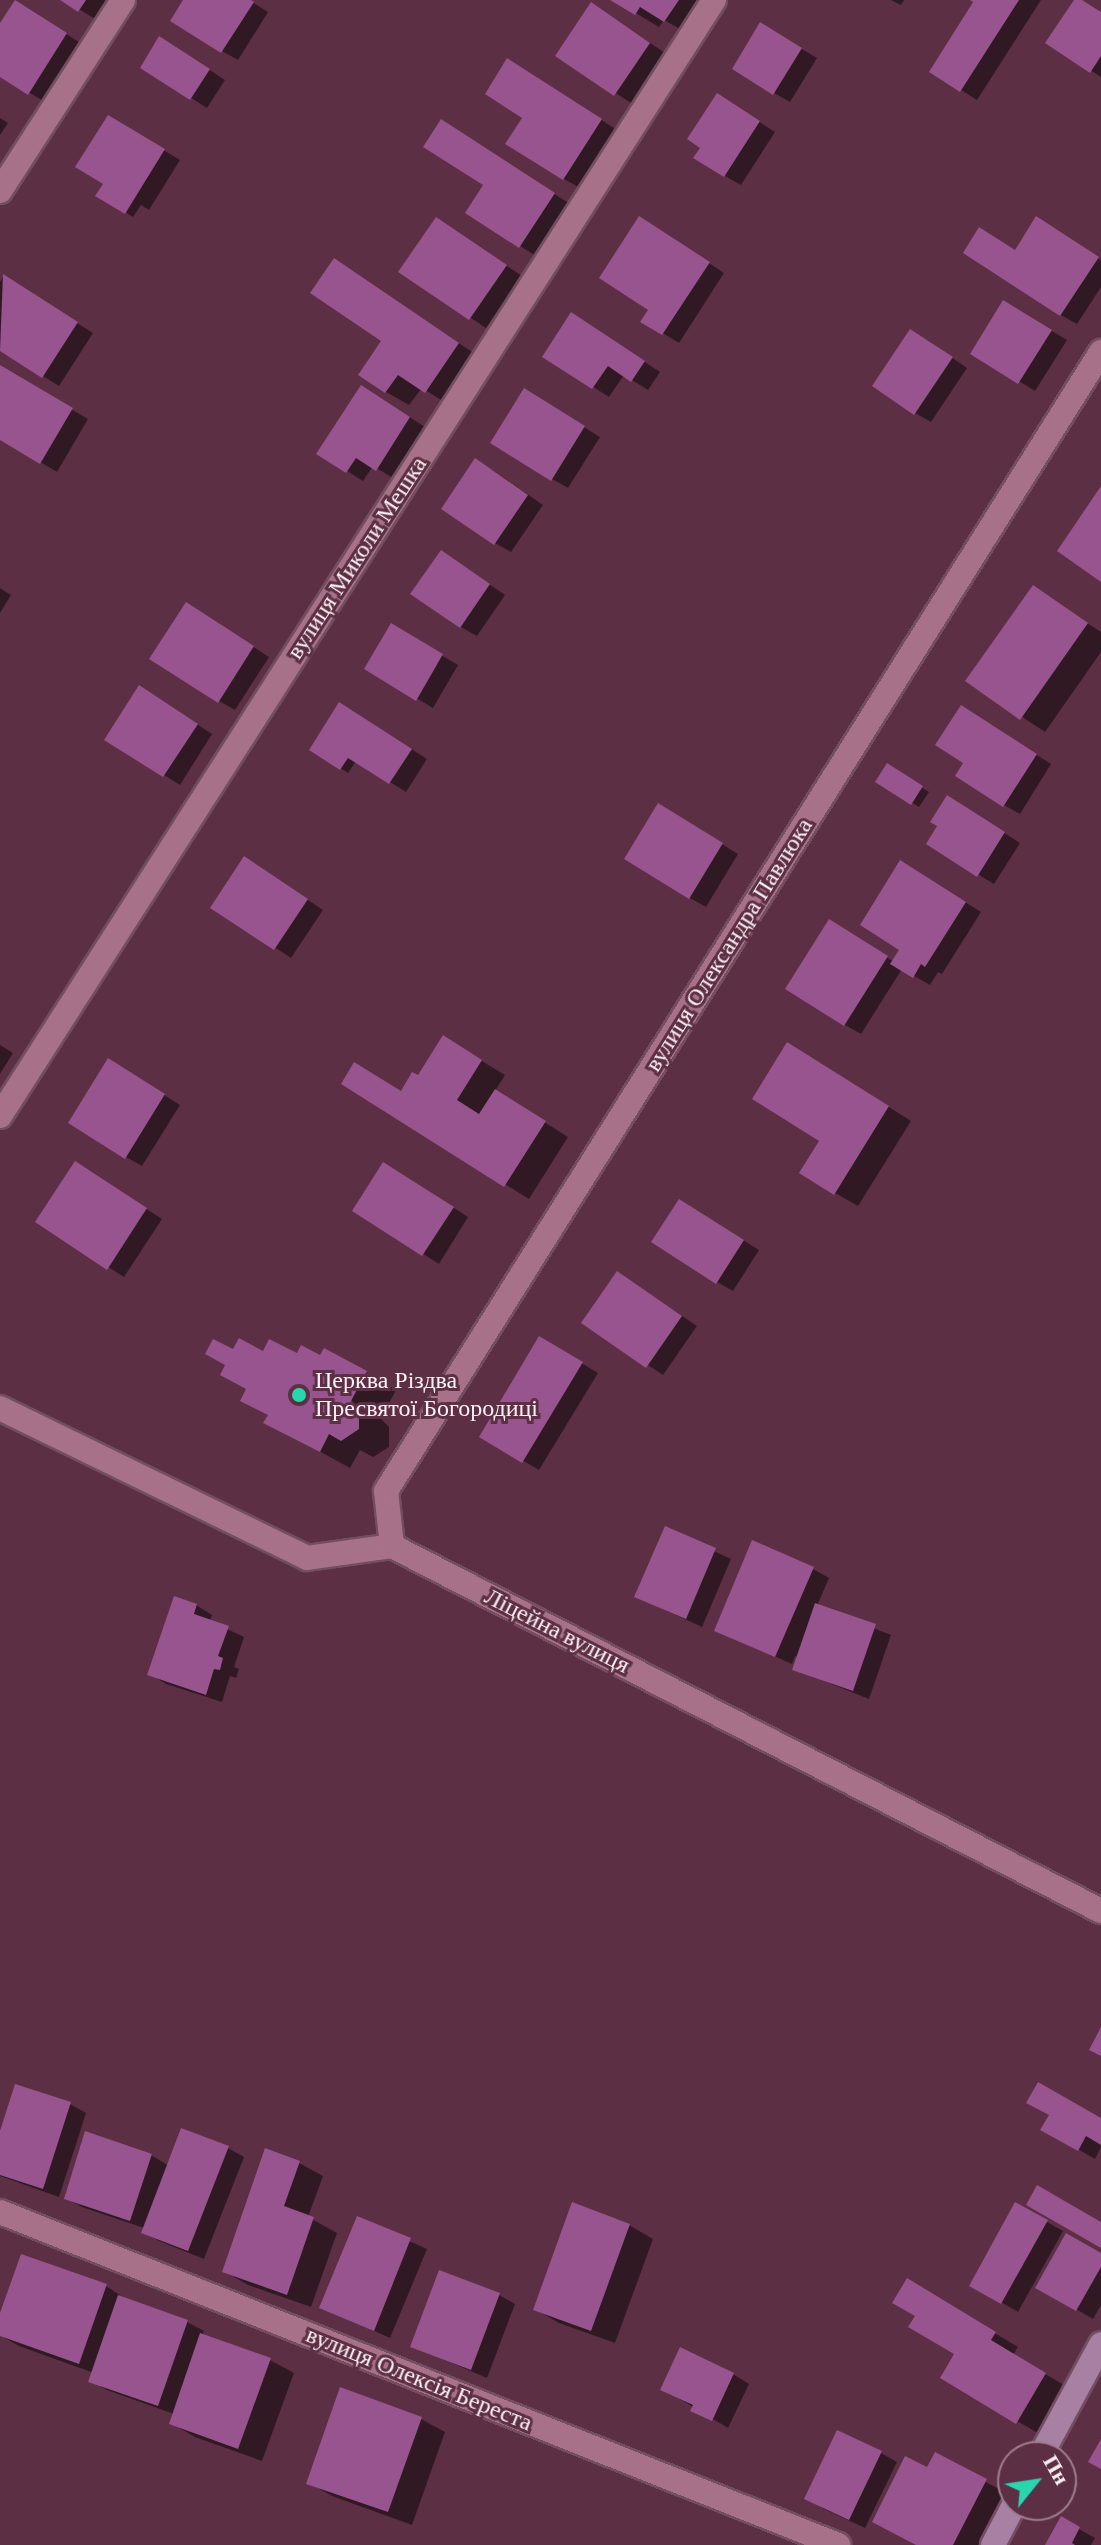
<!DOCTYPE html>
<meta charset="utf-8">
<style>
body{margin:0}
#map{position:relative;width:1101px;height:2545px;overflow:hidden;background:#5d2f45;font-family:"Times New Roman",serif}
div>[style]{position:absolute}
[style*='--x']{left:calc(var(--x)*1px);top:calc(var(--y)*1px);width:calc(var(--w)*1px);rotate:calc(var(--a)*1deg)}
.shadow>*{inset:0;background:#0007}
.building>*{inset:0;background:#97548e}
.roads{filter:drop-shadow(2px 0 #724e60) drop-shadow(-2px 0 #724e60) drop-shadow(0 2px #724e60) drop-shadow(0 -2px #724e60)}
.street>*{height:24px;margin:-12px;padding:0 12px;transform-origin:12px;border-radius:12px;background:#a77289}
.secondary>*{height:24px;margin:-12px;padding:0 12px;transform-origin:12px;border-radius:12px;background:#a880a3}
.dots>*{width:22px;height:22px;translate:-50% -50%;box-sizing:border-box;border:4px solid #5d2f45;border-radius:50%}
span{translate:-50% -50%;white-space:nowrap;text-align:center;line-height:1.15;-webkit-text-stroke:6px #5d2f45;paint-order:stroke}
.street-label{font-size:24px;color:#fef1f6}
.poi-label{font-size:24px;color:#fef1f6}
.left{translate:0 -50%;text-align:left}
.north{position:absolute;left:997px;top:2441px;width:80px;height:80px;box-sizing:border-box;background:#5d2f45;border:2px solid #9d7d8c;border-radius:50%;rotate:60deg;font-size:22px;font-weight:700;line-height:32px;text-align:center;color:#fef1f6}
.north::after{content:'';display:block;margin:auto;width:28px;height:36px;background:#28d5ad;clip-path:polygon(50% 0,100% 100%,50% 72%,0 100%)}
</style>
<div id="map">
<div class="shadow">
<i style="clip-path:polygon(64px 0,108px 0,95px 19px)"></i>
<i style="clip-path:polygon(186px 0,249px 0,268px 12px,238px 60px,222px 51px)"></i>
<i style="clip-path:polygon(614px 0,711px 0,689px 34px,664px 20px,659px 27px)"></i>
<i style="clip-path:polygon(891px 0,904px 0,901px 5px)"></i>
<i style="clip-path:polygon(974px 0,1041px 0,977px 100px,931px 71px)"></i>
<i style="clip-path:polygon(1076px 0,1101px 13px,1101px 77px,1048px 43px)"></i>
<i style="clip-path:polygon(32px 12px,82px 44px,45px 102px,0 75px,0 27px)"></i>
<i style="clip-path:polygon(607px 14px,665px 53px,631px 103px,557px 55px)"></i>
<i style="clip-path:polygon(760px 24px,817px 58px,790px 102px,774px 93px)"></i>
<i style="clip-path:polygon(176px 48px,225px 80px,207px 108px,142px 67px)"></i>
<i style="clip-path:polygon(524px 70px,617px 130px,580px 188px,564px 179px,525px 117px)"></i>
<i style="clip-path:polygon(733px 105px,775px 132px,741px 185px,725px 176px)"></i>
<i style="clip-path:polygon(109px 117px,180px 160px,149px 210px,141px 205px,133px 217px,98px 195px,105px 183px)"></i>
<i style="clip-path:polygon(0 118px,8px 123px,0 135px)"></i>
<i style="clip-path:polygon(457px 131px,570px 204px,536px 256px,520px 246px)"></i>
<i style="clip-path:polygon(656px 228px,724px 273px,679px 343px,643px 321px,651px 310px)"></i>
<i style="clip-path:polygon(1053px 228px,1101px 260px,1101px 287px,1077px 324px,1061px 315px,1016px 252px)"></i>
<i style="clip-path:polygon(452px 229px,522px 276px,486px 328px,401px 272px)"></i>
<i style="clip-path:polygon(334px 260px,481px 358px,449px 405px,422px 388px,409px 405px,386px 392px,384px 340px)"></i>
<i style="clip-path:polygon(3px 277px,93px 333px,59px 386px,0 349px,0 282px)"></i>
<i style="clip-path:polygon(1003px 302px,1067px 340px,1035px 391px,973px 353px)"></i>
<i style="clip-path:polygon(588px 324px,660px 372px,648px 390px,624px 375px,609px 397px,545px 356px)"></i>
<i style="clip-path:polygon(927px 340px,967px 368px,931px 422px,915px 413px)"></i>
<i style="clip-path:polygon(0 367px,88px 419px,57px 472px,0 438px)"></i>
<i style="clip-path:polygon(377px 396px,425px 427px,393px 478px,373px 466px,363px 481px,319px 453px)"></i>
<i style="clip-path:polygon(541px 400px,600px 437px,568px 488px,552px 479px)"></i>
<i style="clip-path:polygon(492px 470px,543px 505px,511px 552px,495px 543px)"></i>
<i style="clip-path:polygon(457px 562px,505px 595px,477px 636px,461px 627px)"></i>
<i style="clip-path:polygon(0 588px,11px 595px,0 613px)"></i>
<i style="clip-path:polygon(1033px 588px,1101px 632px,1101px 652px,1045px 732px,968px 681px)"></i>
<i style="clip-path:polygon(202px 614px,269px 657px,235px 710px,219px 701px)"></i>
<i style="clip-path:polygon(392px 626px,458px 665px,433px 708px,366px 668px)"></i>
<i style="clip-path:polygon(156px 697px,212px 734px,180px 785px,107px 739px)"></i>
<i style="clip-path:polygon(356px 714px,427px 759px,406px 792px,356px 761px,348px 773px,312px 750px)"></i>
<i style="clip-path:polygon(977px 717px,1051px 764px,1020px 814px,1004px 805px,966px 763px)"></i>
<i style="clip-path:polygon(888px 766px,929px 792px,919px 807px,878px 781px)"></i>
<i style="clip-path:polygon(964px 807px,1020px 843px,994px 884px,928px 844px,940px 826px)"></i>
<i style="clip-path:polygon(675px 815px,738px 854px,706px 907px,690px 898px)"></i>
<i style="clip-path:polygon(260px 868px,323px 910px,291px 958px,212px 907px)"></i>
<i style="clip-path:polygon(917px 872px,981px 912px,942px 974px,938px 972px,930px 985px,902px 969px,861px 1034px,845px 1025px,846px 931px,894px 962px,902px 950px)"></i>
<i style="clip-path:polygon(0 1045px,13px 1053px,0 1074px)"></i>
<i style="clip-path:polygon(467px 1052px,505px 1075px,495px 1091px,568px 1137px,529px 1199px,343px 1083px,402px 1093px,419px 1078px)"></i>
<i style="clip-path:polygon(812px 1058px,911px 1121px,858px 1206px,835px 1193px,822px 1140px)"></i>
<i style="clip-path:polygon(125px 1070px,180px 1105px,142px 1166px,126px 1157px)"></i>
<i style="clip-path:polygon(91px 1173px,162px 1219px,124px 1277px,37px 1222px)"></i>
<i style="clip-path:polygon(400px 1173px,468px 1217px,439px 1264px,355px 1210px)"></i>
<i style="clip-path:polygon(695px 1210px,759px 1250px,733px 1291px,717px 1282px)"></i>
<i style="clip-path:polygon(633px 1283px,697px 1326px,663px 1375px,584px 1323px)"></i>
<i style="clip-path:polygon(540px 1338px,598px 1373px,539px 1470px,481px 1436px)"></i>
<i style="clip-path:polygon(234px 1352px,321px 1358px,366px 1373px,396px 1390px,381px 1419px,389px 1427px,389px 1447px,373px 1457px,360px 1450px,350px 1468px,266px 1422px,270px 1416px,248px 1389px)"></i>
<i style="clip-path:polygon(666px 1529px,731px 1559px,702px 1627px,637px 1597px)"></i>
<i style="clip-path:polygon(813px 1569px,829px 1578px,817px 1606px,891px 1635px,869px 1699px,794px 1669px,798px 1657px,795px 1656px,792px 1664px,716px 1630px)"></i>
<i style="clip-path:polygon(196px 1605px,212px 1615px,210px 1621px,244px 1637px,234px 1667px,239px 1669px,236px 1678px,230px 1676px,222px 1702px,166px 1684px,150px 1674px)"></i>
<i style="clip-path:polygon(70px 2104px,86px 2113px,59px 2197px,0 2176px,0 2137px)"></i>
<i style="clip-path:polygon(1101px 2120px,1101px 2147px,1095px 2159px,1043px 2129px)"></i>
<i style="clip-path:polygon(228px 2148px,244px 2157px,204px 2259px,159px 2241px,143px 2232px,144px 2228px,82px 2207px,66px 2198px,151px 2155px,169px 2166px)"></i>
<i style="clip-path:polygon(299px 2163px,323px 2176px,308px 2217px,337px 2233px,311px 2307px,248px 2285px,224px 2271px)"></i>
<i style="clip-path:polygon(1016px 2205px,1063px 2231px,1018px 2312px,971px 2285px)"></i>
<i style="clip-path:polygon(358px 2218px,427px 2249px,390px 2338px,321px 2307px)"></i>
<i style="clip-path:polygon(629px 2225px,653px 2239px,615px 2343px,559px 2323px,535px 2309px)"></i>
<i style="clip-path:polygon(1101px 2256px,1101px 2305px,1093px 2319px,1038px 2287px)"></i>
<i style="clip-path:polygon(907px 2281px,1018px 2347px,1013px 2355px,1069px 2388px,1041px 2435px,943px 2377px,957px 2353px,918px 2316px)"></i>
<i style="clip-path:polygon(106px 2286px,129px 2301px,187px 2322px,204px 2331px,202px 2336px,270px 2360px,294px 2373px,262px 2461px,195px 2437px,171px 2423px,174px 2414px,107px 2390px,91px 2381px,94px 2373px,19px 2346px,0 2335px,0 2319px)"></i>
<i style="clip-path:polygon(499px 2295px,515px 2304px,487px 2378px,412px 2346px)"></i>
<i style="clip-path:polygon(733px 2374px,749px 2384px,728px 2428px,663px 2389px)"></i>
<i style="clip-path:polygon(421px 2419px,445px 2432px,412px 2525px,332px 2496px,309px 2483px)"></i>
<i style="clip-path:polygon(881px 2453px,897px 2462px,865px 2528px,822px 2508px)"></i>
<i style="clip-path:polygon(936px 2455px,1010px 2495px,984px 2545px,918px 2545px,928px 2470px)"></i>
<i style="clip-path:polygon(1061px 2519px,1095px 2538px,1091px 2545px,1047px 2545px)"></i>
</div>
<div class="building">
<i style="clip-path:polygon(15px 0,67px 33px,28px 95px,0 77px,0 23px)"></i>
<i style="clip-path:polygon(60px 0,86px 0,78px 12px)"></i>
<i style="clip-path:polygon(183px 0,251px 0,254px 2px,221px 53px,170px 21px)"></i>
<i style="clip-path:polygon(610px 0,679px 0,664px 22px,640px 7px,635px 15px)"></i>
<i style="clip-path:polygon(970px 0,1019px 0,960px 92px,929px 72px,973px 2px)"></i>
<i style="clip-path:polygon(1074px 0,1082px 0,1101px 12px,1101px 56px,1090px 73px,1045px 43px)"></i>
<i style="clip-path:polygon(591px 2px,650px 43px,614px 96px,555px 56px)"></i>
<i style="clip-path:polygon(760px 22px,802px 48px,773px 95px,732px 69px)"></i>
<i style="clip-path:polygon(159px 36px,210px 69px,190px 100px,140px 68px)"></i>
<i style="clip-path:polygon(507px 58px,602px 119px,563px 180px,505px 144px,522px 118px,485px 94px)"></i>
<i style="clip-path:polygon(717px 93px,760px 121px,724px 177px,693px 158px,700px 148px,687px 139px)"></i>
<i style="clip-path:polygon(108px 115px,165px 149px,125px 214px,95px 196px,103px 184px,75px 167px)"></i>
<i style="clip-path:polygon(441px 119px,555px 193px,519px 248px,465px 213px,483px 185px,423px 147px)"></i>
<i style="clip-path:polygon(639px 216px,710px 262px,662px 335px,640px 322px,648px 310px,599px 278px)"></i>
<i style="clip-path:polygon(1036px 216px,1099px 257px,1060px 316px,963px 253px,979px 227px,1015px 250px)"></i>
<i style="clip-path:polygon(436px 217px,507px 265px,469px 320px,398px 272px)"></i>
<i style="clip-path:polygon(334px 258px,459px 343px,425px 393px,398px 375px,385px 393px,358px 375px,381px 341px,310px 293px)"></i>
<i style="clip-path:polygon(3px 274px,78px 322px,42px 378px,0 351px)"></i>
<i style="clip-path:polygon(1003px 300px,1052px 330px,1018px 384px,970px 354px)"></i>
<i style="clip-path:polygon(571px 312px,645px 361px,631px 382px,608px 366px,592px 389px,542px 357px)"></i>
<i style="clip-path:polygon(910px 329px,953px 357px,914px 415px,872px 386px)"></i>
<i style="clip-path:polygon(0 365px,73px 408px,40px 464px,0 440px)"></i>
<i style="clip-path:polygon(361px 385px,410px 417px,376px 471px,356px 458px,346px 473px,316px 454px)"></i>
<i style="clip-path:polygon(524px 388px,585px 426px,551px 481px,490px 443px)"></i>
<i style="clip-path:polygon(475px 458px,528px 495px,494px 545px,441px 509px)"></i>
<i style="clip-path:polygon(1101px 486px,1101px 582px,1057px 551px)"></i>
<i style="clip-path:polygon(441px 550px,490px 584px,460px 628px,410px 594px)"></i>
<i style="clip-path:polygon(1033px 585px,1088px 623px,1020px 720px,965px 681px)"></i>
<i style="clip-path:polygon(186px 602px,254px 646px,218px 703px,149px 659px)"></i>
<i style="clip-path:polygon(391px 623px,443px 654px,416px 701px,364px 669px)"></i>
<i style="clip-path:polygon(139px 685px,198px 724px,163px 777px,104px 740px)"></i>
<i style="clip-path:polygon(339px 702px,412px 749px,389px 784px,348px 758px,340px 770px,309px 750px)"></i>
<i style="clip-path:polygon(961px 705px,1037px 754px,1003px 807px,955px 776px,963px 763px,935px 745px)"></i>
<i style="clip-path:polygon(887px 763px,923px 786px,911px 805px,875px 782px)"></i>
<i style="clip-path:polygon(947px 795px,1005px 832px,977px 877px,926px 844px,937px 826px,930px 822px)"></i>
<i style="clip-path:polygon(658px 803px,723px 843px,689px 899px,624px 859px)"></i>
<i style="clip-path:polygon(244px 856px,308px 899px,274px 950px,210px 908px)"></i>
<i style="clip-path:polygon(900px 860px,966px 902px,925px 967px,921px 964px,913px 978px,890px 964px,899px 950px,860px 925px)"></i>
<i style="clip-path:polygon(829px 919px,888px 956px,844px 1026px,785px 989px)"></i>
<i style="clip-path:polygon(443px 1035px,482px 1060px,457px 1100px,479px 1114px,495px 1089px,546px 1121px,504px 1187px,341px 1084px,354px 1062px,401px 1091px,412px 1072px,418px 1075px)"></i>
<i style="clip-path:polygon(787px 1042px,889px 1106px,834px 1195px,799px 1173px,819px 1141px,752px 1099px)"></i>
<i style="clip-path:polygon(108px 1058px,165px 1094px,125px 1159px,68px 1123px)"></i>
<i style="clip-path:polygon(75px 1161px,147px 1208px,107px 1270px,35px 1222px)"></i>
<i style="clip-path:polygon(383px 1162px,454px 1207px,422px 1256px,352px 1211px)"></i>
<i style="clip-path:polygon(679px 1199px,744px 1240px,716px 1284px,651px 1242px)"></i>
<i style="clip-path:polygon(617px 1271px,682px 1316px,646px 1368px,581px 1323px)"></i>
<i style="clip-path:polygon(539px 1336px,583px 1362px,522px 1463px,479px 1437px)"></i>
<i style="clip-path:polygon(239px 1338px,263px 1351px,269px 1339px,297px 1353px,301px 1345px,320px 1355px,324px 1348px,367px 1371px,351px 1401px,359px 1408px,359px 1429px,341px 1441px,329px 1434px,320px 1452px,263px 1423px,268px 1415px,240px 1401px,246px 1389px,220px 1375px,225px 1365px,205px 1354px,213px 1339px,233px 1349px)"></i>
<i style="clip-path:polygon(665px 1526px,716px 1548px,686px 1619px,634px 1597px)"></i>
<i style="clip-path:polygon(752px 1540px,814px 1567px,775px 1657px,714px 1631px)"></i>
<i style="clip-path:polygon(174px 1596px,197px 1604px,194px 1614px,229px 1626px,218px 1656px,223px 1658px,220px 1670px,214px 1669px,206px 1695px,147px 1675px)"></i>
<i style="clip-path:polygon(815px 1603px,876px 1624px,853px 1691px,792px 1670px)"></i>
<i style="clip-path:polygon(1101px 2027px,1101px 2056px,1089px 2050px)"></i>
<i style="clip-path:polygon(1038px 2082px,1101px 2118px,1101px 2145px,1086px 2136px,1078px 2151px,1040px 2130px,1049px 2115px,1026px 2103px)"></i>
<i style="clip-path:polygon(15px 2084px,71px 2102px,43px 2189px,0 2175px,0 2131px)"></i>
<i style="clip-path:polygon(181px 2128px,229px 2146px,188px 2251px,141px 2233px)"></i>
<i style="clip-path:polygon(85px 2131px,152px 2154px,130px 2221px,64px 2199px)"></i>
<i style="clip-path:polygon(265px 2148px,300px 2161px,284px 2206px,314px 2217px,287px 2295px,222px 2272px)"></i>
<i style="clip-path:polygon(1037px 2185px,1101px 2222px,1101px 2248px,1026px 2205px)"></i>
<i style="clip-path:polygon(572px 2202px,630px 2224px,591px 2331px,533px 2310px)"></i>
<i style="clip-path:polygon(1015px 2202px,1048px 2220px,1001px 2304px,969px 2286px)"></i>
<i style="clip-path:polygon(357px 2216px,411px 2238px,374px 2331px,319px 2308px)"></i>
<i style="clip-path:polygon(1066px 2233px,1101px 2253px,1101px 2267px,1076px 2311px,1035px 2288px)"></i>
<i style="clip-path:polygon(21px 2254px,107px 2284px,79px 2364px,0 2336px,0 2313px)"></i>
<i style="clip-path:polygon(439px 2270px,500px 2293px,471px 2370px,410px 2347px)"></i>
<i style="clip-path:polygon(907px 2278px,996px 2332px,991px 2340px,1046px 2373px,1016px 2424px,940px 2378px,954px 2354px,908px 2327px,915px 2316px,892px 2303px)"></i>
<i style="clip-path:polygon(118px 2295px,188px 2320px,158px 2406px,88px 2382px)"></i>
<i style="clip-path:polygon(200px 2333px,271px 2358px,238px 2449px,169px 2424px)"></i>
<i style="clip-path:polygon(680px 2347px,734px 2373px,712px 2421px,690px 2411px,693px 2405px,660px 2390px)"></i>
<i style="clip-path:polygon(340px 2387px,422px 2417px,388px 2512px,306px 2484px)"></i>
<i style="clip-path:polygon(837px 2430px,882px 2451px,849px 2520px,804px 2499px)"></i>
<i style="clip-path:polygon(1101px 2439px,1101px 2469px,1088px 2462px)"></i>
<i style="clip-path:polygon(935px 2452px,987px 2479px,953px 2545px,916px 2545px,872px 2522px,905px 2456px,927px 2467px)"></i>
<i style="clip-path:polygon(1061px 2516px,1080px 2527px,1072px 2543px,1075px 2545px,1045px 2545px)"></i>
</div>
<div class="roads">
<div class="street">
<i style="--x:0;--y:191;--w:227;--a:-57.2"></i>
<i style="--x:0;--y:1116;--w:1325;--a:-57.39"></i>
<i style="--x:0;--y:1408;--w:342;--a:26"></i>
<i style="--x:307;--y:1558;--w:86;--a:-8"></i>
<i style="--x:392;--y:1546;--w:797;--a:27.24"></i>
<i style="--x:392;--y:1546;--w:55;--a:-96.2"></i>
<i style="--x:386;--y:1491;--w:1345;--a:-57.88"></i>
<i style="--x:0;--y:2212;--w:902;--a:21.67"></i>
</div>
<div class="secondary">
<i style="--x:1040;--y:2457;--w:128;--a:-61.6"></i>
<i style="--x:993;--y:2545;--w:45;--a:-62.3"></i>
</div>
</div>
<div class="dots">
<i style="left:299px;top:1395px;background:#28d5ad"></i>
</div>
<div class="street-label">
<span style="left:357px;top:558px;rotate:-57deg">вулиця Миколи Мешка</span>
<span style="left:729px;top:945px;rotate:-58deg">вулиця Олександра Павлюка</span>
<span style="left:557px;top:1631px;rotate:27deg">Ліцейна вулиця</span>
<span style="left:419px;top:2379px;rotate:22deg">вулиця Олексія Береста</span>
</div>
<div class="poi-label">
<span class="left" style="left:315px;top:1395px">Церква Різдва<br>Пресвятої Богородиці</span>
</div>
<div class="north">Пн</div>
</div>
